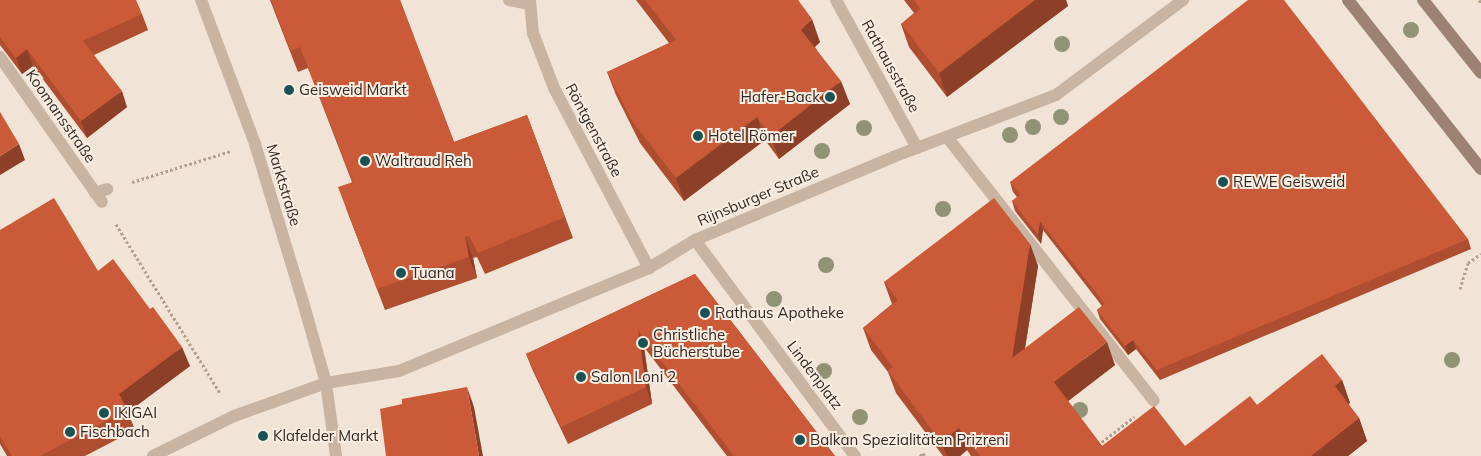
<!DOCTYPE html>
<meta charset="utf-8">
<style>
body{margin:0}
#map{position:relative;width:1481px;height:456px;overflow:hidden;background:#f1e3d5;font-family:Mulish,sans-serif}
div>[style]{position:absolute}
[style*='--x']{left:calc(var(--x)*1px);top:calc(var(--y)*1px);width:calc(var(--w)*1px);rotate:calc(var(--a)*1deg)}
.path>*{height:3px;margin-top:-1.5px;transform-origin:0;background:repeating-linear-gradient(90deg,#b59d8b 0 2.5px,transparent 0 5px)}
.lane>*{height:12px;margin:-6px;padding:0 6px;transform-origin:6px;border-radius:6px;background:#c9b3a1}
.street>*{height:12px;margin:-6px;padding:0 6px;transform-origin:6px;border-radius:6px;background:#c9b3a1}
.secondary>*{height:12px;margin:-6px;padding:0 6px;transform-origin:6px;border-radius:6px;background:#9d8172}
.trees>*{width:16px;height:16px;margin:-8px;border-radius:50%;background:#919375}
.wall>*{inset:0;background:#af4d31}
.shaded-wall>*{inset:0;background:#8e3f28}
.building>*{inset:0;background:#cb5a39}
.dots>*{width:14px;height:14px;translate:-50% -50%;box-sizing:border-box;border:2px solid #f9eee1;border-radius:50%}
span{translate:-50% -50%;white-space:nowrap;text-align:center;line-height:1.15;-webkit-text-stroke:4px #f9eee1;paint-order:stroke}
.street-label{font-size:15px;color:#332824}
.poi-label{font-size:15px;color:#332824}
.left{translate:0 -50%;text-align:left}
.right{translate:-100% -50%;text-align:right}
</style>
<div id="map">
<div class="path">
<i style="--x:1479;--y:0;--w:4;--a:56"></i>
<i style="--x:132;--y:182;--w:104;--a:-17.4"></i>
<i style="--x:116;--y:224;--w:198;--a:58.4"></i>
<i style="--x:1460;--y:289;--w:27;--a:-73"></i>
<i style="--x:1468;--y:263;--w:16;--a:-35"></i>
<i style="--x:1098;--y:445;--w:46;--a:-37.9"></i>
<i style="--x:920;--y:456;--w:4;--a:-45"></i>
<i style="--x:923;--y:453;--w:4;--a:56"></i>
</div>
<div class="lane">
<i style="--x:509;--y:0;--w:21;--a:11"></i>
</div>
<div class="street">
<i style="--x:201;--y:0;--w:154;--a:69.4"></i>
<i style="--x:255;--y:144;--w:165;--a:73.1"></i>
<i style="--x:303;--y:302;--w:84;--a:74.1"></i>
<i style="--x:326;--y:383;--w:74;--a:82.2"></i>
<i style="--x:530;--y:0;--w:33;--a:85"></i>
<i style="--x:533;--y:33;--w:59;--a:69.1"></i>
<i style="--x:554;--y:88;--w:204;--a:62.2"></i>
<i style="--x:836;--y:0;--w:169;--a:61.3"></i>
<i style="--x:0;--y:57;--w:177;--a:54.9"></i>
<i style="--x:947;--y:137;--w:335;--a:51.9"></i>
<i style="--x:95;--y:193;--w:13;--a:-18"></i>
<i style="--x:695;--y:240;--w:269;--a:53.5"></i>
<i style="--x:153;--y:456;--w:90;--a:-26.3"></i>
<i style="--x:234;--y:416;--w:98;--a:-19.7"></i>
<i style="--x:326;--y:383;--w:74;--a:-9.3"></i>
<i style="--x:399;--y:371;--w:270;--a:-22.4"></i>
<i style="--x:649;--y:268;--w:54;--a:-31.3"></i>
<i style="--x:695;--y:240;--w:215;--a:-22.7"></i>
<i style="--x:893;--y:157;--w:174;--a:-20.8"></i>
<i style="--x:1056;--y:95;--w:159;--a:-36.8"></i>
</div>
<div class="secondary">
<i style="--x:1348;--y:0;--w:215;--a:51.8"></i>
<i style="--x:1423;--y:0;--w:93;--a:51.5"></i>
</div>
<div class="trees">
<i style="left:1411px;top:30px"></i>
<i style="left:1062px;top:44px"></i>
<i style="left:1061px;top:117px"></i>
<i style="left:1033px;top:127px"></i>
<i style="left:864px;top:128px"></i>
<i style="left:1010px;top:135px"></i>
<i style="left:822px;top:151px"></i>
<i style="left:943px;top:209px"></i>
<i style="left:826px;top:265px"></i>
<i style="left:774px;top:299px"></i>
<i style="left:1452px;top:360px"></i>
<i style="left:824px;top:371px"></i>
<i style="left:1080px;top:410px"></i>
<i style="left:860px;top:417px"></i>
</div>
<div class="wall">
<i style="clip-path:polygon(0 0,142px 14px,148px 30px,94px 55px,127px 107px,87px 138px,33px 66px,22px 74px,0 45px)"></i>
<i style="clip-path:polygon(270px 0,400px 0,454px 142px,527px 115px,573px 238px,485px 274px,477px 257px,473px 258px,477px 278px,385px 310px,346px 208px,352px 182px,308px 68px,298px 72px)"></i>
<i style="clip-path:polygon(636px 0,798px 0,820px 42px,815px 47px,850px 104px,779px 159px,765px 140px,684px 201px,640px 143px,616px 95px,607px 72px,669px 43px)"></i>
<i style="clip-path:polygon(904px 0,1066px 0,1068px 6px,947px 97px,909px 47px,901px 24px,914px 13px)"></i>
<i style="clip-path:polygon(1010px 182px,1468px 239px,1471px 249px,1160px 380px,1136px 349px,1128px 355px,1100px 319px,1097px 310px,1102px 306px,1043px 230px,1041px 244px,1015px 211px,1012px 201px,1017px 197px,1013px 192px)"></i>
<i style="clip-path:polygon(0 230px,98px 271px,190px 366px,128px 412px,135px 430px,85px 456px,7px 456px,0 444px)"></i>
<i style="clip-path:polygon(1030px 244px,1038px 266px,1025px 348px,1115px 365px,1068px 401px,1102px 446px,1185px 446px,1257px 405px,1342px 380px,1350px 403px,1348px 404px,1359px 418px,1367px 441px,1348px 456px,971px 456px,967px 450px,960px 456px,943px 456px,896px 393px,888px 372px,871px 350px,863px 328px,892px 304px,884px 282px)"></i>
<i style="clip-path:polygon(695px 274px,835px 456px,727px 456px,644px 347px,652px 404px,568px 444px,533px 371px,526px 354px)"></i>
</div>
<div class="shaded-wall">
<i style="clip-path:polygon(1035px 0,1066px 0,1068px 6px,947px 97px,939px 73px)"></i>
<i style="clip-path:polygon(812px 19px,820px 42px,809px 52px,801px 30px)"></i>
<i style="clip-path:polygon(27px 49px,33px 66px,22px 74px,16px 58px)"></i>
<i style="clip-path:polygon(841px 81px,850px 104px,779px 159px,771px 136px)"></i>
<i style="clip-path:polygon(122px 91px,127px 107px,87px 138px,81px 121px)"></i>
<i style="clip-path:polygon(757px 117px,765px 140px,684px 201px,676px 178px)"></i>
<i style="clip-path:polygon(19px 144px,25px 160px,0 175px,0 156px)"></i>
<i style="clip-path:polygon(1040px 221px,1043px 230px,1041px 244px,1038px 235px)"></i>
<i style="clip-path:polygon(465px 237px,473px 258px,477px 278px,469px 257px)"></i>
<i style="clip-path:polygon(1030px 244px,1038px 266px,1020px 380px,1012px 358px)"></i>
<i style="clip-path:polygon(638px 330px,644px 347px,652px 404px,646px 387px)"></i>
<i style="clip-path:polygon(1133px 340px,1136px 349px,1128px 355px,1125px 346px)"></i>
<i style="clip-path:polygon(1107px 342px,1115px 365px,1063px 405px,1054px 382px)"></i>
<i style="clip-path:polygon(182px 347px,190px 366px,128px 412px,119px 394px)"></i>
<i style="clip-path:polygon(1342px 380px,1350px 403px,1343px 409px,1335px 386px)"></i>
<i style="clip-path:polygon(467px 387px,474px 407px,483px 456px,479px 456px)"></i>
<i style="clip-path:polygon(1359px 418px,1367px 441px,1348px 456px,1311px 456px)"></i>
<i style="clip-path:polygon(959px 428px,967px 450px,960px 456px,947px 456px,941px 442px)"></i>
</div>
<div class="building">
<i style="clip-path:polygon(0 0,136px 0,142px 14px,83px 41px,122px 91px,81px 121px,27px 49px,16px 58px,0 37px)"></i>
<i style="clip-path:polygon(271px 0,400px 0,454px 142px,527px 115px,565px 217px,478px 253px,469px 236px,465px 237px,469px 257px,377px 289px,338px 187px,353px 182px,300px 47px,291px 51px)"></i>
<i style="clip-path:polygon(645px 0,798px 0,812px 19px,801px 30px,841px 81px,771px 136px,757px 117px,676px 178px,632px 121px,607px 72px,676px 40px)"></i>
<i style="clip-path:polygon(914px 0,1035px 0,939px 73px,901px 24px,920px 9px)"></i>
<i style="clip-path:polygon(1248px 0,1284px 0,1468px 239px,1157px 370px,1133px 340px,1125px 346px,1097px 310px,1105px 304px,1040px 221px,1038px 235px,1012px 201px,1020px 195px,1010px 182px)"></i>
<i style="clip-path:polygon(0 112px,19px 144px,0 156px)"></i>
<i style="clip-path:polygon(54px 198px,98px 271px,113px 259px,150px 309px,153px 307px,182px 347px,119px 394px,127px 410px,40px 456px,12px 456px,0 436px,0 230px)"></i>
<i style="clip-path:polygon(994px 198px,1030px 244px,1012px 358px,1079px 307px,1107px 342px,1054px 382px,1102px 446px,1154px 406px,1185px 446px,1250px 396px,1257px 405px,1322px 354px,1342px 380px,1335px 386px,1359px 418px,1311px 456px,980px 456px,959px 428px,941px 442px,888px 371px,893px 367px,863px 328px,898px 300px,884px 282px)"></i>
<i style="clip-path:polygon(695px 274px,835px 456px,734px 456px,638px 330px,646px 387px,561px 427px,526px 354px)"></i>
<i style="clip-path:polygon(467px 387px,479px 456px,386px 456px,380px 409px,402px 404px,402px 399px)"></i>
</div>
<div class="dots">
<i style="left:289px;top:90px;background:#195255"></i>
<i style="left:830px;top:97px;background:#195255"></i>
<i style="left:698px;top:136px;background:#195255"></i>
<i style="left:365px;top:161px;background:#195255"></i>
<i style="left:1223px;top:182px;background:#195255"></i>
<i style="left:401px;top:273px;background:#195255"></i>
<i style="left:705px;top:313px;background:#195255"></i>
<i style="left:643px;top:343px;background:#195255"></i>
<i style="left:581px;top:377px;background:#195255"></i>
<i style="left:104px;top:413px;background:#195255"></i>
<i style="left:70px;top:432px;background:#195255"></i>
<i style="left:263px;top:436px;background:#195255"></i>
<i style="left:800px;top:440px;background:#195255"></i>
</div>
<div class="street-label">
<span style="left:891px;top:66px;rotate:61deg">Rathausstraße</span>
<span style="left:61px;top:116px;rotate:55deg">Koomansstraße</span>
<span style="left:594px;top:130px;rotate:62deg">Röntgenstraße</span>
<span style="left:284px;top:185px;rotate:73deg">Marktstraße</span>
<span style="left:758px;top:196px;rotate:-23deg">Rijnsburger Straße</span>
<span style="left:815px;top:375px;rotate:53deg">Lindenplatz</span>
</div>
<div class="poi-label">
<span class="left" style="left:299px;top:90px">Geisweid Markt</span>
<span class="right" style="left:820px;top:97px">Hafer-Back</span>
<span class="left" style="left:708px;top:136px">Hotel Römer</span>
<span class="left" style="left:375px;top:161px">Waltraud Reh</span>
<span class="left" style="left:1233px;top:182px">REWE Geisweid</span>
<span class="left" style="left:411px;top:273px">Tuana</span>
<span class="left" style="left:715px;top:313px">Rathaus Apotheke</span>
<span class="left" style="left:653px;top:343px">Christliche<br>Bücherstube</span>
<span class="left" style="left:591px;top:377px">Salon Loni 2</span>
<span class="left" style="left:114px;top:413px">IKIGAI</span>
<span class="left" style="left:80px;top:432px">Fischbach</span>
<span class="left" style="left:273px;top:436px">Klafelder Markt</span>
<span class="left" style="left:810px;top:440px">Balkan Spezialitäten Prizreni</span>
</div>
</div>
